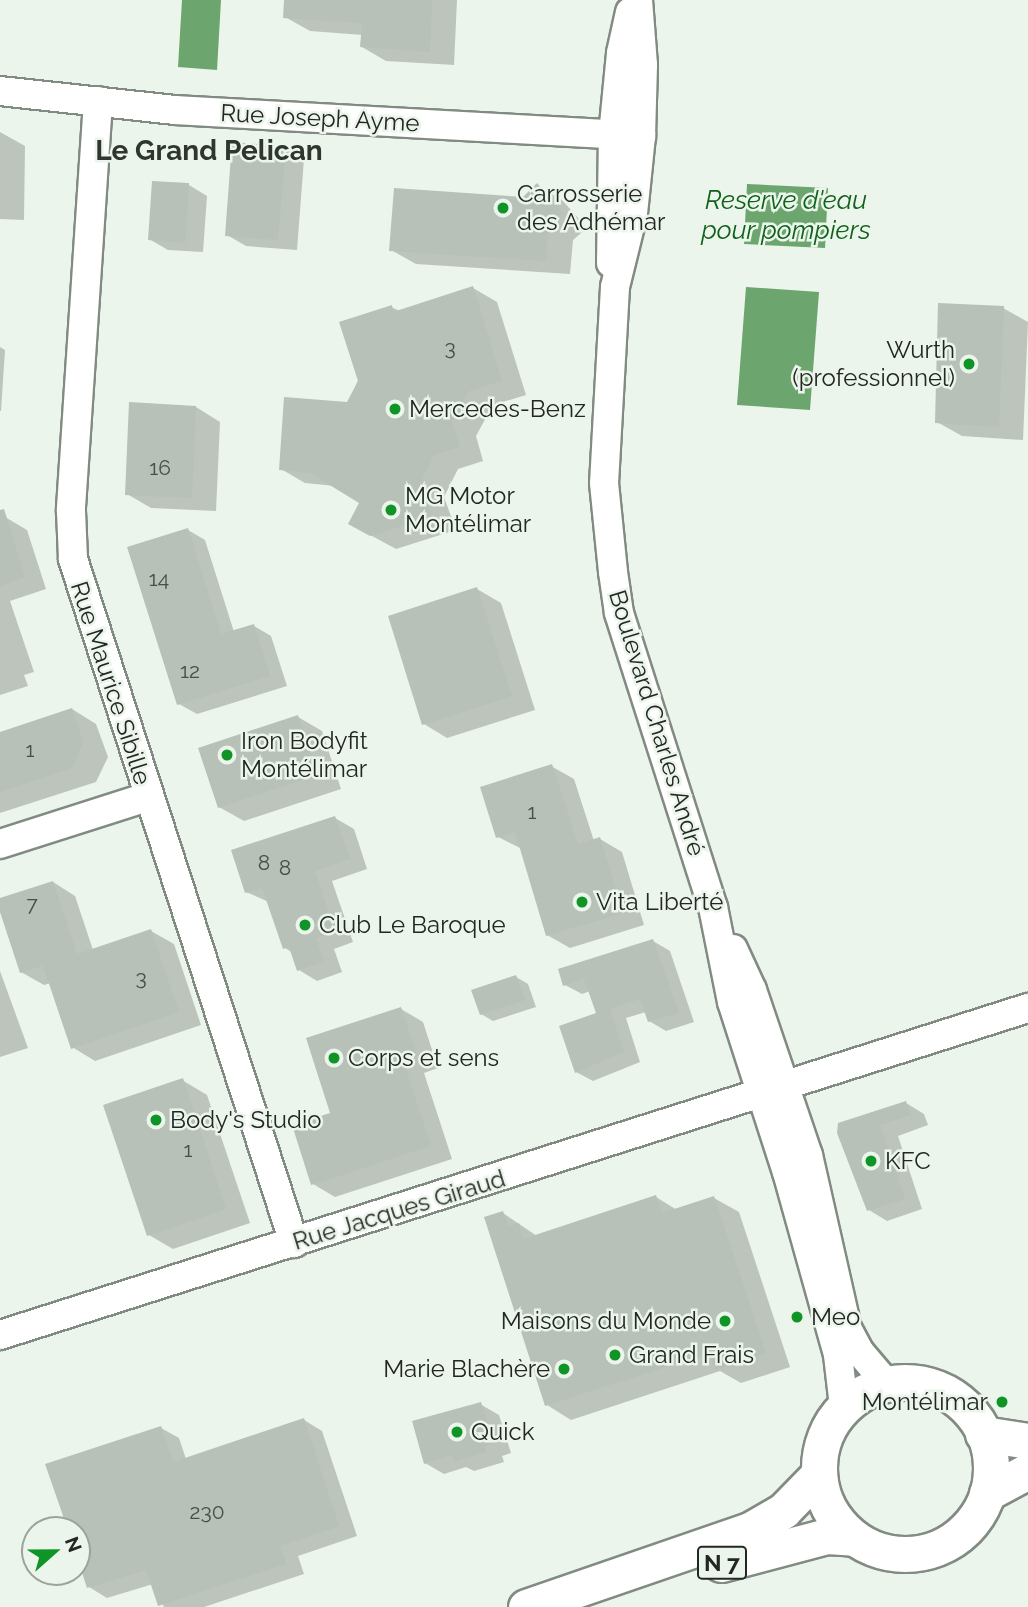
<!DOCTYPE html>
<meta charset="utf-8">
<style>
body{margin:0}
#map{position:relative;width:1028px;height:1607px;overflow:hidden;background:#ecf5eb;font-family:Raleway,sans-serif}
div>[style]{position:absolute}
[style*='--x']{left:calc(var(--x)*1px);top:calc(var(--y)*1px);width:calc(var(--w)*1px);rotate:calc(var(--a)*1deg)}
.water>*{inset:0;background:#6da56e}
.shadow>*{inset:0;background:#0003}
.building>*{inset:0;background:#b7c1b7}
.roads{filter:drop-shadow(2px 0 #828b82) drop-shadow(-2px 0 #828b82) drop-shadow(0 2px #828b82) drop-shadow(0 -2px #828b82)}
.minor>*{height:28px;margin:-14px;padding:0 14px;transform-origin:14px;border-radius:14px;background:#fff}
.major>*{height:35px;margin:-17.5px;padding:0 17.5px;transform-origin:17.5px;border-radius:17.5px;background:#fff}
.major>.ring{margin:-17.5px;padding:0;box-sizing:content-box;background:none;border:35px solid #fff;border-radius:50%}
.dots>*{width:19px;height:19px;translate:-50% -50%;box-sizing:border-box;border:4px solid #ecf5eb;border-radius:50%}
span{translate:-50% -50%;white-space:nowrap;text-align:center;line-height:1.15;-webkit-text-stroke:5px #ecf5eb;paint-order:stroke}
.number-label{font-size:21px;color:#484e48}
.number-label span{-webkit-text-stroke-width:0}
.shield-label span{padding:2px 5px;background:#ecf5eb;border:2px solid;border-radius:5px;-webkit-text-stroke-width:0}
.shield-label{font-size:23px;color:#232723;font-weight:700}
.street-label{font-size:24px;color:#232723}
.poi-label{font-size:24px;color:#232723}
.left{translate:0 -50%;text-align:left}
.right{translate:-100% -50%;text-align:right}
.water-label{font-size:26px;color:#0f621b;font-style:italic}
.quarter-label{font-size:28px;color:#2f362e;font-weight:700}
.north{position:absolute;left:21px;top:1516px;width:70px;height:70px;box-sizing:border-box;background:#ecf5eb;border:2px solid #9ca39b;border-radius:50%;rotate:69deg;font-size:19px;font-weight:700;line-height:28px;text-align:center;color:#232723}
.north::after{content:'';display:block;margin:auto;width:24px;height:32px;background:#0e9427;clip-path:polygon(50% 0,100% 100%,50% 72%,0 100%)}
</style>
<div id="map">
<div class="water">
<i style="clip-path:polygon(182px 0,221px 0,217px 70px,178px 67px)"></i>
<i style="clip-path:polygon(747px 184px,828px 188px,825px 248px,744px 244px)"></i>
<i style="clip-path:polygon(746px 287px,819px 292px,810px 410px,737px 405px)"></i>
</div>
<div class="shadow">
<i style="clip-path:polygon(286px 0,457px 0,454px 65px,386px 61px,362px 47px,363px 35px,310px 31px,285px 17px)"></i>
<i style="clip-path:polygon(0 132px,25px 146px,24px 220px,0 219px)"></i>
<i style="clip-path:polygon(285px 148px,304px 159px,297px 250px,246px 246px,227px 235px)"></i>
<i style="clip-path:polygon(189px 185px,207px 196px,203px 252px,168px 250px,149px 239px)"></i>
<i style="clip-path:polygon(538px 186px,562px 200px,587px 228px,573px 240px,570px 274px,416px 264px,391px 250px,523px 198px)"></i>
<i style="clip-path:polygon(473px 288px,497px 302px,526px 395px,493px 405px,476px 436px,483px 461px,458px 469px,444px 497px,456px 530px,396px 549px,350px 524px,362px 502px,335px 486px,305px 483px,281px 469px,348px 403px,391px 307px,400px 311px)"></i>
<i style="clip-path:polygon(1003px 308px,1028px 322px,1023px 440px,962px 436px,937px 422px)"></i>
<i style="clip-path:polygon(0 347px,5px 350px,1px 411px,0 411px)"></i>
<i style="clip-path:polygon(196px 407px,220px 422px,216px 511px,151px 508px,127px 494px)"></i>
<i style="clip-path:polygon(5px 517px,27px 530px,46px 589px,10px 601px,34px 672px,24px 675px,28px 686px,0 695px,0 519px)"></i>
<i style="clip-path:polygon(188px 530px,205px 540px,234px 632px,254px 626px,271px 636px,287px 686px,197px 714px,179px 704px)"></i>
<i style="clip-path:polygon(477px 589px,501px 603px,535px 710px,447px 738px,424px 724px)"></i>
<i style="clip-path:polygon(72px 709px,96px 724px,108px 757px,96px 782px,0 813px,0 734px)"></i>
<i style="clip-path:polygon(298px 717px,322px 731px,341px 789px,244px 821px,219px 807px)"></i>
<i style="clip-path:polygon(551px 766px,574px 779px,594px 841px,600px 839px,622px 852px,644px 925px,570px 948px,547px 935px,522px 849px,498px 837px)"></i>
<i style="clip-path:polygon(335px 818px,354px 829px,367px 869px,332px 881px,353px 942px,334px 949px,342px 972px,317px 981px,299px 970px,293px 953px,285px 948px,269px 902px,246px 892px)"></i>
<i style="clip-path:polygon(53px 882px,75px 896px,93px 950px,151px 931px,174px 944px,201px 1025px,95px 1061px,72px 1047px,51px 983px,44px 985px,21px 972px,0 907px,0 900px)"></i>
<i style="clip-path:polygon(653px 941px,670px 951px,694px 1022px,666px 1031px,649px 1021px,646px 1012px,626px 1018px,640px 1062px,593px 1081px,576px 1072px,598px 1014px,590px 991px,582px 994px,565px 985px)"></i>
<i style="clip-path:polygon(0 971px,28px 1048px,0 1057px)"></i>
<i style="clip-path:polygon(516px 977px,528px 984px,536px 1007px,493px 1021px,481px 1014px)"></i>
<i style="clip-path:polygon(401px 1009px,423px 1022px,438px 1068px,424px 1073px,452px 1159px,335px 1197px,313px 1184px,332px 1114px)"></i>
<i style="clip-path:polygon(182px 1080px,207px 1095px,250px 1223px,173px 1249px,149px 1235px)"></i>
<i style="clip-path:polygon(906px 1103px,924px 1114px,928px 1125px,898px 1136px,922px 1209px,887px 1221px,869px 1210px,839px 1133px)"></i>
<i style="clip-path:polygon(656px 1197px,677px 1210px,714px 1198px,739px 1212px,790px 1367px,741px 1383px,720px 1371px,571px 1420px,547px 1405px,503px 1213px,537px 1236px)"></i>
<i style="clip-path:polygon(480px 1404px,499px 1415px,511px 1453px,502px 1456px,504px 1462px,474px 1471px,466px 1467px,444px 1474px,425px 1463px)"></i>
<i style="clip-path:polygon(304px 1420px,322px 1431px,357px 1536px,298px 1556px,304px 1574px,204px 1607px,164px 1607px,153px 1584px,107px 1598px,89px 1587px,77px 1552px,77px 1530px,69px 1530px,161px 1428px,179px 1438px,186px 1459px)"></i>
</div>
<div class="building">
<i style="clip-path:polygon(284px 0,432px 0,430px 52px,360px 47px,362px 23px,283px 18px)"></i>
<i style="clip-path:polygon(232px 142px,286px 146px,278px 240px,225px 236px)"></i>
<i style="clip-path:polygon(152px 181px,189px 183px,185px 243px,148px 240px)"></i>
<i style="clip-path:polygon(537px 183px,563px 213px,548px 226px,546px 261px,389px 251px,394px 188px,523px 197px)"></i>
<i style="clip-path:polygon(473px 286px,502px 381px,469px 391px,452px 421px,460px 447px,434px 455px,420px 483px,432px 516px,370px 536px,348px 524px,359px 503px,310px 473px,279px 470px,284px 397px,347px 402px,358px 381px,339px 322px,392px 305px,393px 312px)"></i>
<i style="clip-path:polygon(938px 303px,1004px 306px,999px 427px,935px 423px)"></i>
<i style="clip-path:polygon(129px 402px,196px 406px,192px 498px,125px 495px)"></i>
<i style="clip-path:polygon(4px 509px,25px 577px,0 586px,0 510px)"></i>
<i style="clip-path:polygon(188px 528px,221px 634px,254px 624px,270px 676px,177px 705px,127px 547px)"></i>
<i style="clip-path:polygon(477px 587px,512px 696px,422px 725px,388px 616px)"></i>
<i style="clip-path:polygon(72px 708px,83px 742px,72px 768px,0 792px,0 732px)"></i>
<i style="clip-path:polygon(298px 715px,317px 775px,218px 808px,198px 748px)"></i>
<i style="clip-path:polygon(552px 764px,578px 844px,600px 837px,623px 913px,546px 936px,515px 832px,496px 838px,480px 787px)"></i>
<i style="clip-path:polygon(335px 816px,350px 859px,315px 871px,335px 932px,316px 938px,324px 962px,297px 971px,289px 947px,283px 949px,262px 888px,245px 893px,231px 850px)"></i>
<i style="clip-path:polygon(53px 881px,77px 954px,151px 929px,179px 1012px,71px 1049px,43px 966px,20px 973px,0 912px,0 898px)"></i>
<i style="clip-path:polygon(653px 939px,679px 1013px,648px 1022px,640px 999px,610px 1009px,624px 1052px,575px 1073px,559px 1026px,596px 1013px,584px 979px,563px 986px,558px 969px)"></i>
<i style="clip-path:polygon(516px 975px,525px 1000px,480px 1015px,471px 990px)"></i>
<i style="clip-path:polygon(401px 1007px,417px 1056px,403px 1060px,431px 1146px,311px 1185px,292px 1125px,330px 1113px,306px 1038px)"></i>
<i style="clip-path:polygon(183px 1078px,226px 1209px,147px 1236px,103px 1105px)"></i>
<i style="clip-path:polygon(906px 1101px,911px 1115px,880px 1125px,905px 1199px,867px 1211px,837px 1133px,838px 1123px)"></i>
<i style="clip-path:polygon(656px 1195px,662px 1213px,714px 1196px,766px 1353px,715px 1370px,709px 1353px,545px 1406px,484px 1217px,503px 1211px,508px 1226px,519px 1223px,523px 1239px)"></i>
<i style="clip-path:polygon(481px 1402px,494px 1443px,485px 1446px,486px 1452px,454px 1462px,452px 1455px,424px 1464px,412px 1421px)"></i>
<i style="clip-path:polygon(304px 1418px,339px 1526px,280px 1546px,286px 1564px,158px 1606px,146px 1570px,87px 1588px,77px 1557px,77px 1530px,68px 1530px,45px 1464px,161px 1426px,173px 1462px)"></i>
</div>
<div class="roads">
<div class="minor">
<i style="--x:638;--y:0;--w:65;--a:85.6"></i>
<i style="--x:643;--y:65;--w:71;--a:91.6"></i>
<i style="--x:641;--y:136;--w:78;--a:95.9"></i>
<i style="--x:633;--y:214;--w:75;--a:103.9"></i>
<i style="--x:615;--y:287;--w:196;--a:93.2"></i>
<i style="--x:604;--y:483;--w:89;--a:84.2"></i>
<i style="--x:613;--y:572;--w:41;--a:81.7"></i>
<i style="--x:619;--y:613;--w:309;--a:72.3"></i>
<i style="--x:713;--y:907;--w:97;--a:78.7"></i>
<i style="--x:732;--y:1002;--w:179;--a:72.1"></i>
<i style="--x:787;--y:1172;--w:190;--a:74.4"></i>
<i style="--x:838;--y:1355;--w:52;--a:83.4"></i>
<i style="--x:0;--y:91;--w:176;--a:6.2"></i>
<i style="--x:175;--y:110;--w:467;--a:3.2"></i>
<i style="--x:98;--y:101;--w:411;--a:93.8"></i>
<i style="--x:71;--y:511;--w:48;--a:87.6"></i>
<i style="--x:73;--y:559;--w:719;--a:72.09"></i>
<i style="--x:611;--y:263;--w:128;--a:-89.1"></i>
<i style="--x:613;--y:135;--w:82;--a:-84.4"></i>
<i style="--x:621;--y:53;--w:42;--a:-77.6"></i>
<i style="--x:0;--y:844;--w:154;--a:-17.7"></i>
<i style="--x:733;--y:949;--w:45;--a:65.1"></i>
<i style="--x:752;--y:990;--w:174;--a:71.3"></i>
<i style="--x:808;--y:1155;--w:177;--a:77.3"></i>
<i style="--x:847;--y:1328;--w:26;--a:62"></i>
<i style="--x:859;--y:1351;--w:43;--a:49.7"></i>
<i style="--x:0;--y:1335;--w:1079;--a:-17.65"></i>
</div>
<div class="major">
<i class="ring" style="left:819px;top:1382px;width:137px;height:137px"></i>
<i style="--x:983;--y:1434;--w:46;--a:8.8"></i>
<i style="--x:987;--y:1493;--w:47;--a:-28.2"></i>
<i style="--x:721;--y:1564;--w:110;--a:-14.8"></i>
<i style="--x:827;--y:1536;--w:27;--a:4"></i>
<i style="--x:526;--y:1607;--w:237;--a:-19"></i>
<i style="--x:750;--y:1530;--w:39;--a:-30"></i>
<i style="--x:784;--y:1510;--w:50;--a:-45.8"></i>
</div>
</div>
<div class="dots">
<i style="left:503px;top:208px;background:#0e9427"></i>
<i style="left:969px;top:364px;background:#0e9427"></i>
<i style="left:395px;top:409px;background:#0e9427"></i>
<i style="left:391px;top:510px;background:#0e9427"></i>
<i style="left:227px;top:755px;background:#0e9427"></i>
<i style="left:582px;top:902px;background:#0e9427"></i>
<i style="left:305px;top:925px;background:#0e9427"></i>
<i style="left:334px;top:1058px;background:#0e9427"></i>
<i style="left:156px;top:1120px;background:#0e9427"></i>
<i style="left:871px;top:1161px;background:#0e9427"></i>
<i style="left:797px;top:1317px;background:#0e9427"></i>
<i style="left:725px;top:1321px;background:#0e9427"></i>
<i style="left:615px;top:1355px;background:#0e9427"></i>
<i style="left:564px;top:1369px;background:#0e9427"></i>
<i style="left:1002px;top:1402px;background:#0e9427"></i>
<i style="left:457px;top:1432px;background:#0e9427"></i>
</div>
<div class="number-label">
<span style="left:450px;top:348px">3</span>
<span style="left:160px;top:468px">16</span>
<span style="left:159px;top:579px">14</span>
<span style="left:190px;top:671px">12</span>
<span style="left:30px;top:750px">1</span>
<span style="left:532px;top:812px">1</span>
<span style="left:264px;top:863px">8</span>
<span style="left:285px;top:868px">8</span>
<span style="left:32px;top:904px">7</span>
<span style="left:141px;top:978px">3</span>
<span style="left:188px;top:1150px">1</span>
<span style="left:207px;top:1512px">230</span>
</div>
<div class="shield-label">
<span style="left:722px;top:1563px">N 7</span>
</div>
<div class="street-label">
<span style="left:320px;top:118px;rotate:3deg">Rue Joseph Ayme</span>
<span style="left:111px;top:683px;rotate:72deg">Rue Maurice Sibille</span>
<span style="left:657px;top:723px;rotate:73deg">Boulevard Charles André</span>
<span style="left:399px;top:1210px;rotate:-17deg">Rue Jacques Giraud</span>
</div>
<div class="poi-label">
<span class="left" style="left:517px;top:208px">Carrosserie<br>des Adhémar</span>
<span class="right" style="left:955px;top:364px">Wurth<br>(professionnel)</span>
<span class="left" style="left:409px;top:409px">Mercedes-Benz</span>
<span class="left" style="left:405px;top:510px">MG Motor<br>Montélimar</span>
<span class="left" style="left:241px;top:755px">Iron Bodyfit<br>Montélimar</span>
<span class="left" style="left:596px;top:902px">Vita Liberté</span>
<span class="left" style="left:319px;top:925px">Club Le Baroque</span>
<span class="left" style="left:348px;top:1058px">Corps et sens</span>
<span class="left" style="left:170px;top:1120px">Body's Studio</span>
<span class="left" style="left:885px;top:1161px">KFC</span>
<span class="left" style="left:811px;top:1317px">Meo</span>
<span class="right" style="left:711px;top:1321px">Maisons du Monde</span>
<span class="left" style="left:629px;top:1355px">Grand Frais</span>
<span class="right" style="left:550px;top:1369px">Marie Blachère</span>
<span class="right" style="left:988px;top:1402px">Montélimar</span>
<span class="left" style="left:471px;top:1432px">Quick</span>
</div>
<div class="water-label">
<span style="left:786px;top:216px">Reserve d'eau<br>pour pompiers</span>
</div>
<div class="quarter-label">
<span style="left:209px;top:151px">Le Grand Pelican</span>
</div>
<div class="north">N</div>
</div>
